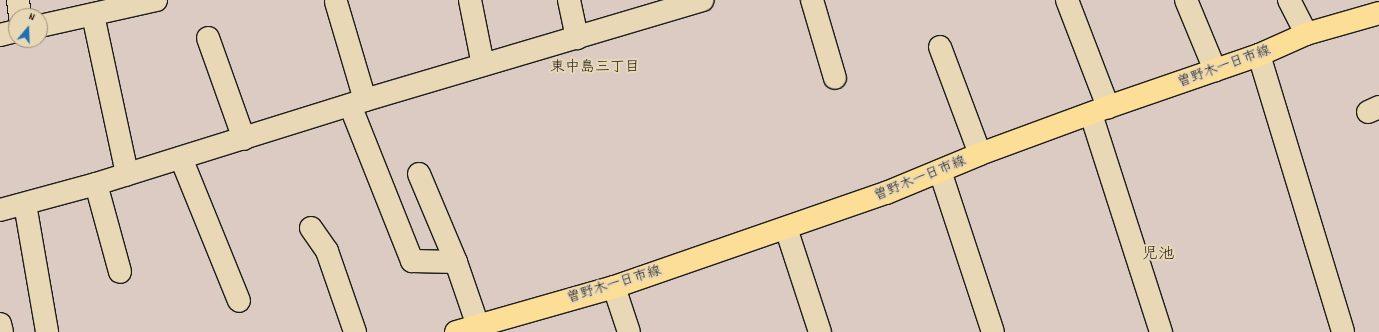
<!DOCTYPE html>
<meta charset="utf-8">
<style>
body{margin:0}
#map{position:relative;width:1379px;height:332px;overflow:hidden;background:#dbcbc2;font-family:Dekko,"Klee One",sans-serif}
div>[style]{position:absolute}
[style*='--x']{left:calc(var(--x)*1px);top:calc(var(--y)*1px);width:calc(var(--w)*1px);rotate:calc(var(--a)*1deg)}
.roads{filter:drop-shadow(1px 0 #1c1c1c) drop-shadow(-1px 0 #1c1c1c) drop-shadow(0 1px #1c1c1c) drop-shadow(0 -1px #1c1c1c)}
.minor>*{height:22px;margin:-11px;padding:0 11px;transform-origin:11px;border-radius:11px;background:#e9d8b5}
.major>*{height:22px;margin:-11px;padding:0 11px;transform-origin:11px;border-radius:11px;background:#fcde96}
span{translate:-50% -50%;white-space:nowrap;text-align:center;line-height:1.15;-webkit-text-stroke:4px #e9d8b5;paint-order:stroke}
.street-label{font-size:14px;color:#1c1c1c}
.neighbourhood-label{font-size:15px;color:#1c1c1c}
.quarter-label{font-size:16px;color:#1c1c1c}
.north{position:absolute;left:8px;top:8px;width:40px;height:40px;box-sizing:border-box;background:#e9d8b5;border:1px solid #978d78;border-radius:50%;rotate:19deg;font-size:11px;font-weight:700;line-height:16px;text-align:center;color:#1c1c1c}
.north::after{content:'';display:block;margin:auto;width:14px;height:18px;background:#1f6fb2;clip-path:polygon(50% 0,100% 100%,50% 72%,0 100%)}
</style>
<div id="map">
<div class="roads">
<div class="minor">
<i style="--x:18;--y:0;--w:16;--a:83"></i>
<i style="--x:470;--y:0;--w:66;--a:78.7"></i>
<i style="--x:569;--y:0;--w:39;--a:78"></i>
<i style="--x:812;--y:0;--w:81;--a:73.6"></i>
<i style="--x:1067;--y:0;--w:115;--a:69"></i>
<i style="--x:1186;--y:0;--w:76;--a:67.5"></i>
<i style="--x:1289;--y:0;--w:38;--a:63"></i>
<i style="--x:336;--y:2;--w:102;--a:73.5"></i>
<i style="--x:93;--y:15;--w:163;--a:77.9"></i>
<i style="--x:40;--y:26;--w:119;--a:-12.6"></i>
<i style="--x:0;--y:35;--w:16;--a:-14"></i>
<i style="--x:208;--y:38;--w:107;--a:70.4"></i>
<i style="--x:940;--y:47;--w:114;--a:69.5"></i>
<i style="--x:1259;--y:55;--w:289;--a:73.1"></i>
<i style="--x:350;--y:105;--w:168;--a:68.3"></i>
<i style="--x:412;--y:261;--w:44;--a:1.3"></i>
<i style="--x:1368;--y:112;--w:12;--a:-24"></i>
<i style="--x:1091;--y:114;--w:229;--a:72.2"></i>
<i style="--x:181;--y:158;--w:154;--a:67.9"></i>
<i style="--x:940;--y:171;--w:169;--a:71.8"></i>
<i style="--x:419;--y:174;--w:95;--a:67.2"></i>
<i style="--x:456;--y:262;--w:68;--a:71"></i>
<i style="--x:96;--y:184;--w:91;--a:74.7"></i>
<i style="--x:25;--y:204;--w:130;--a:80.2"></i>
<i style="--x:0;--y:210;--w:99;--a:-15.2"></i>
<i style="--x:96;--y:184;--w:282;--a:-17.3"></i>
<i style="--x:365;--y:100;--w:352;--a:-16.5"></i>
<i style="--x:311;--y:228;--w:28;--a:55"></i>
<i style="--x:327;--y:251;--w:86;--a:70.9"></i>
<i style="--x:786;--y:228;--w:109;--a:71.9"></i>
<i style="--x:614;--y:287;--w:47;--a:71.6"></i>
<i style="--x:0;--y:324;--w:8;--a:76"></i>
</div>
<div class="major">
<i style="--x:456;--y:332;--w:164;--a:-15.9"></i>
<i style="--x:614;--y:287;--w:288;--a:-19.1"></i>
<i style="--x:886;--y:193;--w:102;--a:-22.5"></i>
<i style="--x:980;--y:154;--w:136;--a:-20.2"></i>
<i style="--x:1108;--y:107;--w:160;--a:-19"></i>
<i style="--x:1259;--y:55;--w:51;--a:-24.1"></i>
<i style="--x:1306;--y:34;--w:76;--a:-16"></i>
</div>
</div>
<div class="street-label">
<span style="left:1224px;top:67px;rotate:-20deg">曽野木一日市線</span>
<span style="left:920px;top:179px;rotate:-22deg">曽野木一日市線</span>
<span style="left:614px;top:285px;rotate:-17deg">曽野木一日市線</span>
</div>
<div class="neighbourhood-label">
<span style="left:595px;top:69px">東中島三丁目</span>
</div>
<div class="quarter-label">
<span style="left:1158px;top:255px">児池</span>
</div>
<div class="north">N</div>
</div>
